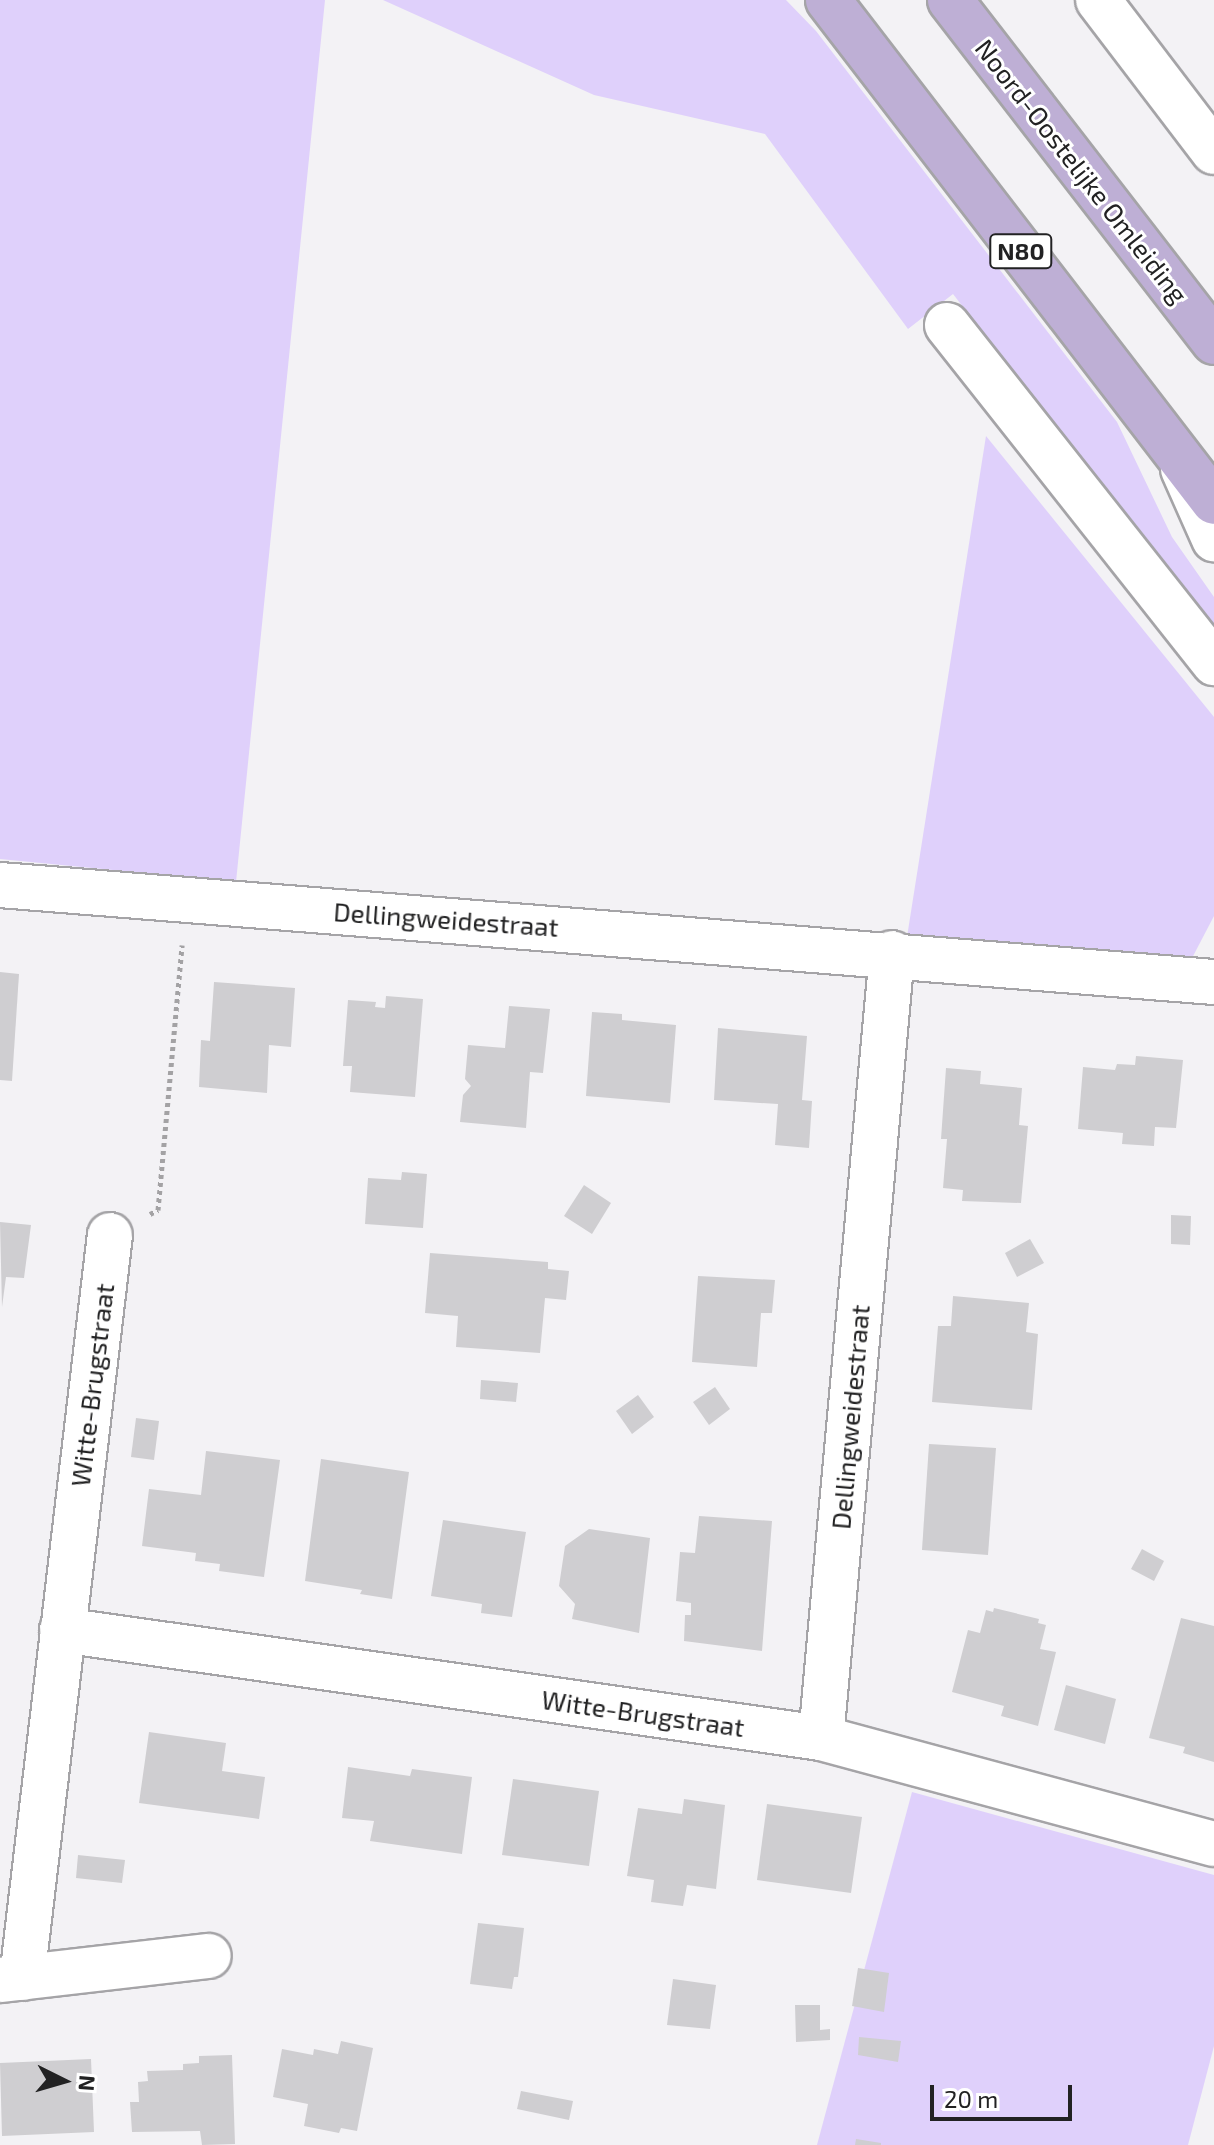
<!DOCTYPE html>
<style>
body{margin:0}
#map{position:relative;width:1214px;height:2145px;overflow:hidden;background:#f3f2f5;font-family:"Exo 2",sans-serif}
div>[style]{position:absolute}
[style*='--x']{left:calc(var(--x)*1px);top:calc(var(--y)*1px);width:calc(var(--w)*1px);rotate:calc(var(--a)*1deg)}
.green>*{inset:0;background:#dfd0fb}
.building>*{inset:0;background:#cfced1}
.path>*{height:5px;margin-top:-2.5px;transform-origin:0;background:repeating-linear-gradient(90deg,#a3a2a4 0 4px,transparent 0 8px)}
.roads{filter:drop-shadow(2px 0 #a5a4a7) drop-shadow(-2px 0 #a5a4a7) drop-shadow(0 2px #a5a4a7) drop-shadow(0 -2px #a5a4a7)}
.minor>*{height:44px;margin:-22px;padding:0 22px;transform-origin:22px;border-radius:22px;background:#fff}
.major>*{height:44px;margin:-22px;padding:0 22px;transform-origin:22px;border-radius:22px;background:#beafd5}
span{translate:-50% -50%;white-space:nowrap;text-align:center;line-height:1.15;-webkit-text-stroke:6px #fff;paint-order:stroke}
.shield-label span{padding:2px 6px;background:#fff;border:2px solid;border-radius:6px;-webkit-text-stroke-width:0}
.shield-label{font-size:24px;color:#222223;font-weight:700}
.street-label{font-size:26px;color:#222223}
.north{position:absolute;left:24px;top:2041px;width:80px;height:80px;-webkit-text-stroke:6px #fff;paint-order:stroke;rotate:95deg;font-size:22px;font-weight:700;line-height:32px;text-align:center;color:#222223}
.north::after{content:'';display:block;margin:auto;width:28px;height:36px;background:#222223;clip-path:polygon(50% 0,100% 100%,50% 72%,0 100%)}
.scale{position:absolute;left:930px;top:2085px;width:142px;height:36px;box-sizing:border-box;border:4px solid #222223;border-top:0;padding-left:10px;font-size:24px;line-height:28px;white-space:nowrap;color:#222223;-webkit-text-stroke:6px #fff;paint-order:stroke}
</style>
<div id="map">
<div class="green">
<i style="clip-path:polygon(0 0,325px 0,236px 882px,0 859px)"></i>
<i style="clip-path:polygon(383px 0,786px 0,816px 31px,1117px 422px,1172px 537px,1214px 597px,1214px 632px,953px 294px,908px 329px,765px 134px,594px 95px)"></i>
<i style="clip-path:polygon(986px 436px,1214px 717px,1214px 916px,1191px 960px,907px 937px)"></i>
<i style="clip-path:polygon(912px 1792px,1214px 1875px,1214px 2046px,1188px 2145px,817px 2145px)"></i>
</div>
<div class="building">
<i style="clip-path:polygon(0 972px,19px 974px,12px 1081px,0 1080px)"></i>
<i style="clip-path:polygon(214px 982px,295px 988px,291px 1047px,269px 1045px,267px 1093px,199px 1087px,201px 1040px,210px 1041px)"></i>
<i style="clip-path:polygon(386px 996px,423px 999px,415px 1097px,350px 1092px,352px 1066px,343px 1066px,348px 1000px,376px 1002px,375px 1007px,385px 1008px)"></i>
<i style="clip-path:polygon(509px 1006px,550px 1009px,543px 1073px,530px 1072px,526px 1128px,460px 1122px,463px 1095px,471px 1086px,465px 1079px,468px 1045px,505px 1048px)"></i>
<i style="clip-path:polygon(592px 1012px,622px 1014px,622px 1020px,676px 1025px,670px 1103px,586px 1096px)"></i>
<i style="clip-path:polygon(718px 1028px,807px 1036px,802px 1100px,812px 1101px,809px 1148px,775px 1145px,778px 1104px,714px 1100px)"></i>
<i style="clip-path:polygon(1136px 1056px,1183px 1060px,1176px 1128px,1155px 1127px,1154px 1146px,1122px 1144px,1123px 1133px,1078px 1129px,1083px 1067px,1115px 1070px,1117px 1064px,1135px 1065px)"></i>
<i style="clip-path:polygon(946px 1068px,981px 1071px,980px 1084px,1022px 1088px,1019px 1125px,1028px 1126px,1021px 1203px,962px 1201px,963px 1190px,943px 1188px,947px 1139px,941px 1139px)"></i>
<i style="clip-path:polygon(402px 1172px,427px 1174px,423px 1228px,365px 1224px,368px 1178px,401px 1180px)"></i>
<i style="clip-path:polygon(584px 1185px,611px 1203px,592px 1234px,564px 1216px)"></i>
<i style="clip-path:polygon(1171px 1215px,1191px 1216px,1190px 1245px,1171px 1244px)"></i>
<i style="clip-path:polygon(0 1222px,31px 1225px,24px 1278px,6px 1277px,2px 1307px)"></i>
<i style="clip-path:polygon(1030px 1239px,1044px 1263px,1017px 1277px,1005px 1253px)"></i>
<i style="clip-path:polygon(430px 1253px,548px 1262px,548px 1269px,569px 1271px,566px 1300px,545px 1298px,540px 1353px,456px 1347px,458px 1316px,425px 1313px)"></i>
<i style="clip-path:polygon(698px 1276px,775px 1280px,772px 1313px,761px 1313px,757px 1367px,692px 1362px)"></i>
<i style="clip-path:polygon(953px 1296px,1029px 1303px,1026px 1332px,1038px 1334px,1032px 1410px,932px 1402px,938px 1326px,951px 1326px)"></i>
<i style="clip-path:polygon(481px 1380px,518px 1383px,516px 1402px,480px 1399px)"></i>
<i style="clip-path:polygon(715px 1387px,730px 1409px,709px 1425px,693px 1402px)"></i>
<i style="clip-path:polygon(638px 1395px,654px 1417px,632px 1434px,616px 1411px)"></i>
<i style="clip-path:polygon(136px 1418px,159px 1421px,154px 1460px,131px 1457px)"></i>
<i style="clip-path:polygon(929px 1444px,996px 1448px,988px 1555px,922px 1550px)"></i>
<i style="clip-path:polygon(206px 1451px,280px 1460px,264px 1577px,219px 1571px,220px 1564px,195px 1561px,196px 1553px,142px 1546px,149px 1489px,201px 1495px)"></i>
<i style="clip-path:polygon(321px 1459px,409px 1472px,392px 1599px,360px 1594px,362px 1590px,305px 1581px)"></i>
<i style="clip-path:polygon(699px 1516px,772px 1521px,762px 1651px,684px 1641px,685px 1615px,691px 1615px,691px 1603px,676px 1601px,680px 1552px,695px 1553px)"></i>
<i style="clip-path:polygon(443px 1520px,526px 1532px,512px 1617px,481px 1613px,482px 1604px,431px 1596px)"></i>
<i style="clip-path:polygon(589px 1529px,650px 1538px,639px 1633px,572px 1619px,575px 1604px,559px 1586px,565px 1546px)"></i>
<i style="clip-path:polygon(1142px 1549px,1164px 1561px,1154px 1581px,1131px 1569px)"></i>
<i style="clip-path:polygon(994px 1608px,1039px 1619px,1038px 1623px,1046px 1625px,1040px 1649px,1056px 1652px,1038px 1726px,1001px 1716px,1004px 1706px,952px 1692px,968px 1630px,980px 1633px,986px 1610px,993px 1612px)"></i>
<i style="clip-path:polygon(1181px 1618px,1214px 1626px,1214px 1762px,1183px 1753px,1185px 1747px,1149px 1738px)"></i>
<i style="clip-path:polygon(1066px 1685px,1116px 1699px,1105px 1744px,1054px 1730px)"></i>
<i style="clip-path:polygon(149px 1732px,226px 1743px,222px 1771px,265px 1777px,259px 1819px,139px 1803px)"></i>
<i style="clip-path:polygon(348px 1767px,410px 1776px,412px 1769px,472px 1777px,462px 1854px,370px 1841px,374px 1821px,342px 1818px)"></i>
<i style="clip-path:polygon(513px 1779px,599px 1791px,589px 1866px,502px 1855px)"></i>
<i style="clip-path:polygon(684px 1799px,725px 1805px,716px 1889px,687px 1885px,683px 1906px,651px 1902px,654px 1880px,627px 1876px,638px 1808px,682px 1814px)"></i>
<i style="clip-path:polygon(767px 1804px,862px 1817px,851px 1893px,757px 1880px)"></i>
<i style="clip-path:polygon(78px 1855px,125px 1860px,122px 1883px,76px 1878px)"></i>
<i style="clip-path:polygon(478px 1923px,524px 1928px,518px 1977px,514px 1977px,512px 1989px,470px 1984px)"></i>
<i style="clip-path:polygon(858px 1968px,889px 1973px,884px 2012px,852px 2006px)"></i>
<i style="clip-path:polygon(673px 1979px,716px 1985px,710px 2029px,667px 2025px)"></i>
<i style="clip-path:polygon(795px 2005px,820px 2005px,820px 2030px,830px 2029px,830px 2040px,796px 2042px)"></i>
<i style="clip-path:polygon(859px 2037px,901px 2041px,898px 2062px,858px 2055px)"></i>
<i style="clip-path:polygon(341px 2041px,373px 2048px,357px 2131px,341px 2128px,339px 2133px,304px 2126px,308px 2104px,273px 2097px,282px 2049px,313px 2055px,314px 2049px,338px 2054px)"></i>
<i style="clip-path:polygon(232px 2055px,235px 2144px,202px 2145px,200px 2131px,132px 2132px,130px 2102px,139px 2102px,138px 2082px,148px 2081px,147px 2071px,183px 2070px,183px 2064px,199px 2063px,199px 2056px)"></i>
<i style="clip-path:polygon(91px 2059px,94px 2132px,2px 2136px,0 2063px)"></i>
<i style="clip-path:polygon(521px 2091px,573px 2101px,569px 2120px,517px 2109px)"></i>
<i style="clip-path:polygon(856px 2139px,881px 2143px,881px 2145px,855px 2145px)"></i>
</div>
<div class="path">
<i style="--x:150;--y:1214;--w:9;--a:-27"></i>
<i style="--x:158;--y:1210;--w:266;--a:-84.8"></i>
</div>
<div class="roads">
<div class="minor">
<i style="--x:1098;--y:0;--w:191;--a:52.7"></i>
<i style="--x:947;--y:325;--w:431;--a:51.7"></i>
<i style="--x:1183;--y:469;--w:77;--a:66.1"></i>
<i style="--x:0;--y:885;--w:1218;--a:4.57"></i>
<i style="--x:62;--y:1630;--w:767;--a:8.1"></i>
<i style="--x:821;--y:1738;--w:407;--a:15.1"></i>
<i style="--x:821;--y:1738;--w:788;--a:-84.83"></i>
<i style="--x:22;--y:1978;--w:748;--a:-83.25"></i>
<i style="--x:0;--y:1980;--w:210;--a:-6.6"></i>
</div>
<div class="major">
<i style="--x:828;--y:0;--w:633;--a:52.44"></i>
<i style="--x:950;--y:0;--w:432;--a:52.3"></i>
</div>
</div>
<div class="shield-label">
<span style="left:1021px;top:251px">N80</span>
</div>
<div class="street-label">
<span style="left:1082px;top:171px;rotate:52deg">Noord-Oostelijke Omleiding</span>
<span style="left:446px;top:919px;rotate:4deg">Dellingweidestraat</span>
<span style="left:92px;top:1385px;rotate:-83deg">Witte-Brugstraat</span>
<span style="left:850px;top:1417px;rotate:-85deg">Dellingweidestraat</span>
<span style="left:643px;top:1713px;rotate:8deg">Witte-Brugstraat</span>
</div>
<div class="north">N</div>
<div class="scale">20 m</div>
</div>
